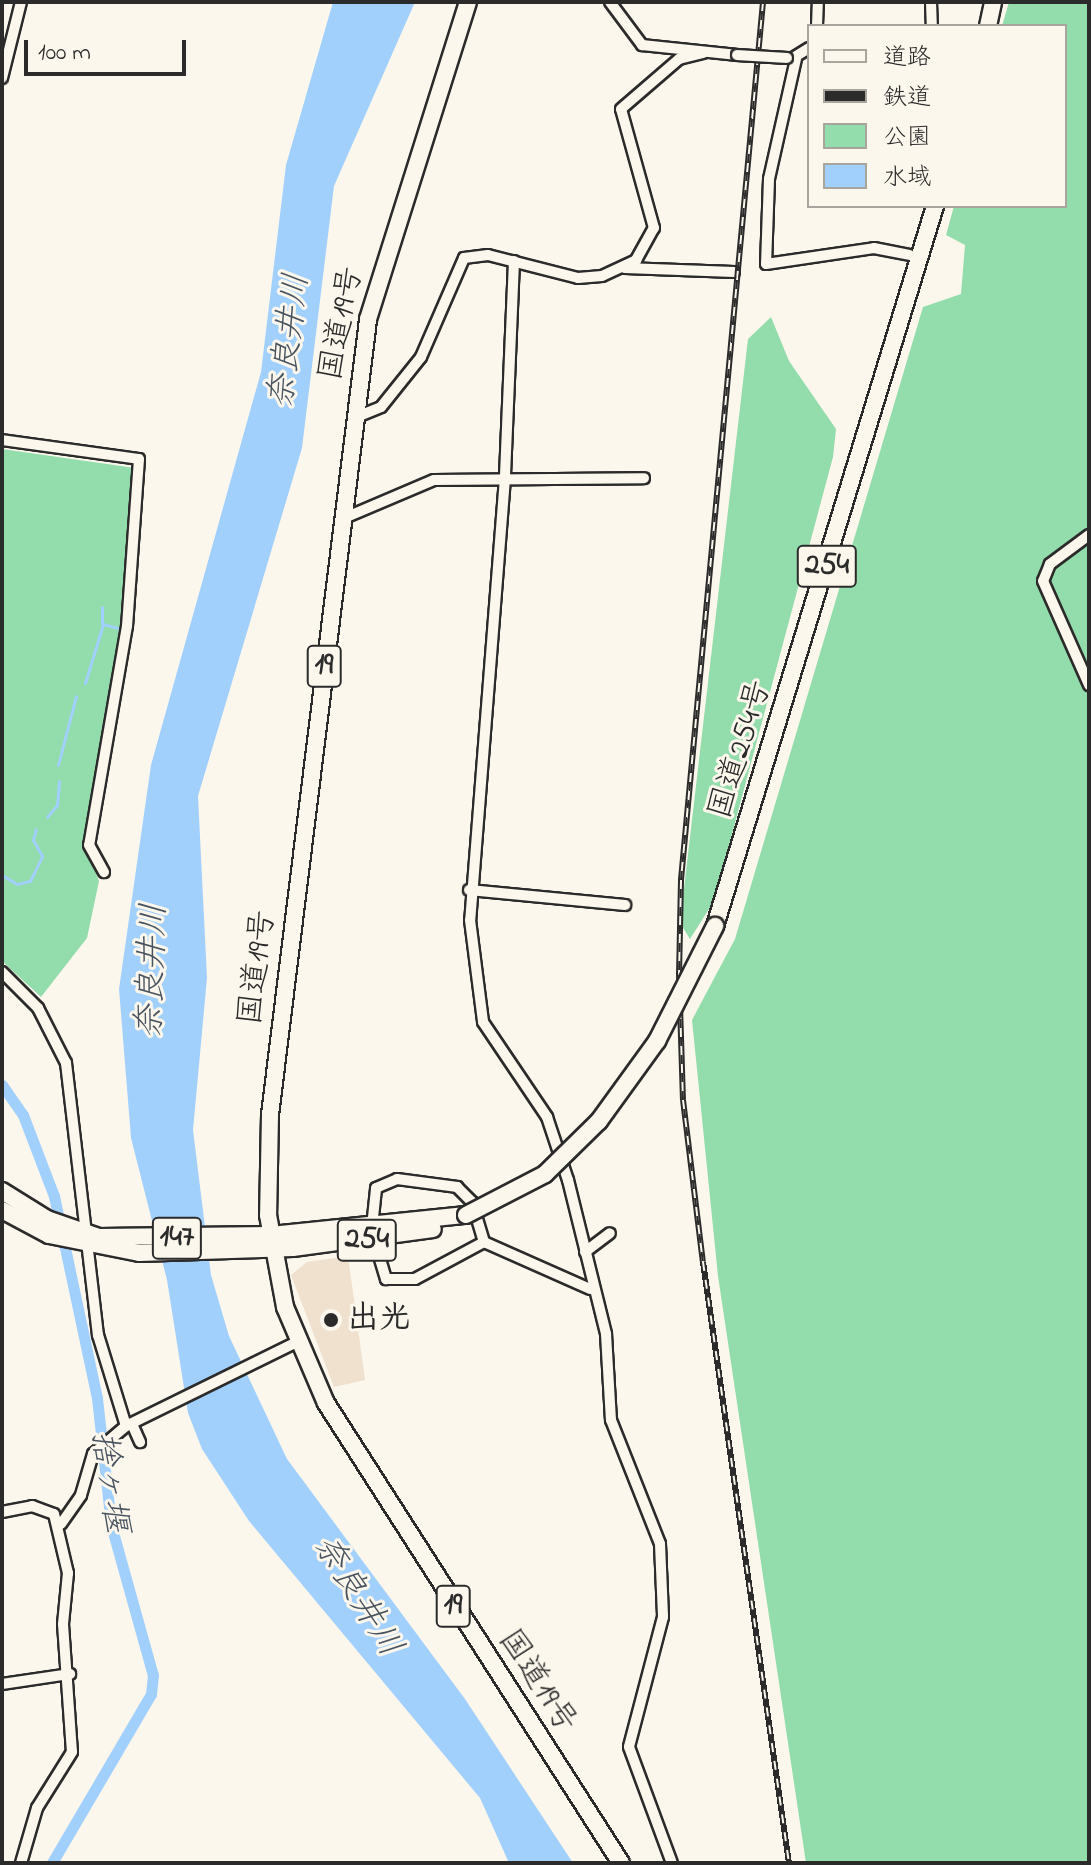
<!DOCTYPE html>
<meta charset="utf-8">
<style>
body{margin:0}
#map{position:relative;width:1091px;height:1865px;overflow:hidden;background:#fbf7ec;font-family:"Indie Flower","Klee One",sans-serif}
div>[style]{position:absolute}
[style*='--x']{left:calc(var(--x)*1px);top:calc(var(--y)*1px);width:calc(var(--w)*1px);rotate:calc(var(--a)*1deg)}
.built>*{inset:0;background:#f0e0ce}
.green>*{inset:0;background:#93dcab}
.water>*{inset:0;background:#a2d0fd}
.stream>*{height:3px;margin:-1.5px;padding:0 1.5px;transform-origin:1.5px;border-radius:1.5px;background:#a2d0fd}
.canal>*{height:11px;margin:-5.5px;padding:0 5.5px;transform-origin:5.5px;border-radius:5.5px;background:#a2d0fd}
.roads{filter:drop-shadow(2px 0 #2b2b2b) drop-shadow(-2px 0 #2b2b2b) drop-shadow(0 2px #2b2b2b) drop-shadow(0 -2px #2b2b2b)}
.minor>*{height:10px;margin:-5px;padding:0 5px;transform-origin:5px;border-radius:5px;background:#fbf7ec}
.highway>*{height:16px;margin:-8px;padding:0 8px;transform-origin:8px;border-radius:8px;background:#fbf7ec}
.rail>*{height:6px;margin-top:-3px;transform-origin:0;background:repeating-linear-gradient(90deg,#fbf7ec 0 9px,#2b2b2b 0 18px);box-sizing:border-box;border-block:2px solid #2b2b2b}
.bridges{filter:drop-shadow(2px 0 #2b2b2b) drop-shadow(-2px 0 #2b2b2b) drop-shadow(0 2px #2b2b2b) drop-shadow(0 -2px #2b2b2b)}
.minor-bridge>*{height:10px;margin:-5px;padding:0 5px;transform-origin:5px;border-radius:5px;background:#fbf7ec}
.highway-bridge>*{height:16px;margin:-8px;padding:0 8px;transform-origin:8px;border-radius:8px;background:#fbf7ec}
.dots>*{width:22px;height:22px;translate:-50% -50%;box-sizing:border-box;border:4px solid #fbf7ec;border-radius:50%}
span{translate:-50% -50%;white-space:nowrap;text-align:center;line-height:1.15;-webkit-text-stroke:6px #fbf7ec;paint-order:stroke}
.shield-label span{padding:2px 6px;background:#fbf7ec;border:2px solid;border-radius:6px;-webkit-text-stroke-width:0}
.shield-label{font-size:30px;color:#2b2b2b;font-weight:700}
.street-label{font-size:32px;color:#2b2b2b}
.poi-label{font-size:32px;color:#2b2b2b;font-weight:700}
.left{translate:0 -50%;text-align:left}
.water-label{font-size:34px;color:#495460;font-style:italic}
.frame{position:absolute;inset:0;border:4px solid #2b2b2b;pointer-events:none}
.legend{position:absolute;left:807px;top:24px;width:260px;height:184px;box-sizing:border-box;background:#fbf7ec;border:2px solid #a8a59f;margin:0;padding:10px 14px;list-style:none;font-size:24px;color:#2b2b2b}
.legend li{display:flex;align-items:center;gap:16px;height:40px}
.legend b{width:40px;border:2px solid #a8a59f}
.scale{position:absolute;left:24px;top:40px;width:162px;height:36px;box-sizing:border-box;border:4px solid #2b2b2b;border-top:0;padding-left:10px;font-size:24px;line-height:28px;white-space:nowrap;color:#2b2b2b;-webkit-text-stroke:6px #fbf7ec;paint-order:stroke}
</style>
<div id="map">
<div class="built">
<i style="clip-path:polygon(348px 1256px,365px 1380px,334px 1387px,291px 1275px,307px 1262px)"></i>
</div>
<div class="green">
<i style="clip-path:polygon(1009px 2px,1089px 2px,1089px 1863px,806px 1863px,718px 1276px,692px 1020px,735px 939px,923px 307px,961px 294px,965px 245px,946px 235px,954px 206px,1065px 206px,1065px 26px,1002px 26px)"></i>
<i style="clip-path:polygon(771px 317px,789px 361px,836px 429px,833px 457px,714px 901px,690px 939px,680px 923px,748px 339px)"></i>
<i style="clip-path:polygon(2px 449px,135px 468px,125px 613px,84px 844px,99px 881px,87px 938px,41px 997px,2px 961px)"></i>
</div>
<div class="water">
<i style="clip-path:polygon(333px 2px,415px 2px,334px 186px,302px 448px,198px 796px,207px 978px,193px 1130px,211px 1275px,229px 1336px,287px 1459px,465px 1699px,573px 1863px,509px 1863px,480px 1798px,249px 1521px,202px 1449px,188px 1413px,167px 1280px,131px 1138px,119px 989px,151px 765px,261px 372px,286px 165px)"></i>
</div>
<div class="stream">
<i style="--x:102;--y:623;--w:16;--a:-90"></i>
<i style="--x:85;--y:683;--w:62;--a:-73"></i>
<i style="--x:103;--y:624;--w:16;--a:15"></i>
<i style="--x:58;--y:765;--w:71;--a:-75.4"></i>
<i style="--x:47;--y:817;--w:16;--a:-50"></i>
<i style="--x:57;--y:805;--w:24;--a:-85"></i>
<i style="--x:2;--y:875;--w:17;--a:31"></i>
<i style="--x:17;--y:884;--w:13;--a:-13"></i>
<i style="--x:30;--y:881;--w:28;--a:-64"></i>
<i style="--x:42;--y:856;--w:18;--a:-119"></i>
<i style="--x:33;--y:840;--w:11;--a:-75"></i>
</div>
<div class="canal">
<i style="--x:2;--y:1085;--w:37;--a:55"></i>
<i style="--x:23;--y:1115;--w:87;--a:69.1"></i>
<i style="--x:54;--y:1196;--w:207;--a:78"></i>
<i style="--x:97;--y:1398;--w:128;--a:83.7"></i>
<i style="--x:111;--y:1525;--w:156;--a:74.4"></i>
<i style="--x:153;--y:1675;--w:19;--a:96"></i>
<i style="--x:151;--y:1694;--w:196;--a:120.4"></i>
</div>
<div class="roads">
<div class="minor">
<i style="--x:610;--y:2;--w:54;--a:53.3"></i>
<i style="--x:642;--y:45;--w:96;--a:6"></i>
<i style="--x:931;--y:2;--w:24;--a:88"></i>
<i style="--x:817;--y:26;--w:24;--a:-88"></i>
<i style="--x:793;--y:58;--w:19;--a:-32"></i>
<i style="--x:796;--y:59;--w:123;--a:102.7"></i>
<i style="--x:769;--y:179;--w:85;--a:92"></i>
<i style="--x:766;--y:264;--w:109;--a:-8.4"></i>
<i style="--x:874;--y:248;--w:36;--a:11"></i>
<i style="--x:2;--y:78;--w:78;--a:-76"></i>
<i style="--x:514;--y:261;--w:217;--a:92.4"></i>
<i style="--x:505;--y:478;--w:443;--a:94.5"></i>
<i style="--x:470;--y:920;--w:103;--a:82.7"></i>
<i style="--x:483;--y:1022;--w:115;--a:56"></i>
<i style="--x:547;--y:1117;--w:66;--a:71.6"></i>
<i style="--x:568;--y:1180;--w:159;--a:76.1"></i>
<i style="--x:606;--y:1334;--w:86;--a:86.7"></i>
<i style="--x:611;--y:1420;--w:133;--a:68.4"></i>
<i style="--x:660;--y:1544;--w:73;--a:87.6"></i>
<i style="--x:663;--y:1617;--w:134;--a:104.7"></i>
<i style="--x:629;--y:1747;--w:124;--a:69.7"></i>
<i style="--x:625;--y:268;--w:109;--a:2.1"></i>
<i style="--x:354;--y:418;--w:29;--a:-22"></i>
<i style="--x:381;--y:407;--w:64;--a:-51.3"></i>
<i style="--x:421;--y:357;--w:108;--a:-66.5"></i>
<i style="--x:464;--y:258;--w:24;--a:-7"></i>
<i style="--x:488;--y:255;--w:93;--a:14.3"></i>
<i style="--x:578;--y:278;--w:24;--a:-5"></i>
<i style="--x:602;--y:276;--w:38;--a:-25"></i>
<i style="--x:636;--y:260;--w:37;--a:-61"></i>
<i style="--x:654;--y:228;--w:123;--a:-105.5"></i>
<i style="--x:621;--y:109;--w:77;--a:-40.8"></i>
<i style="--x:679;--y:59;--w:25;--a:-14"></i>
<i style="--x:2;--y:440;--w:138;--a:7.9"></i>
<i style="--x:139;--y:459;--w:167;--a:94.1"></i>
<i style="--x:127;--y:626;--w:222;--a:99.8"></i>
<i style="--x:89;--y:845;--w:31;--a:61"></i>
<i style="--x:342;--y:519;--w:100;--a:-23"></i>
<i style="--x:434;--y:480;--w:210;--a:-0.5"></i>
<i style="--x:1089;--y:535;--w:49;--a:143.4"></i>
<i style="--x:1050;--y:564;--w:18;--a:112"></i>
<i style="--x:1043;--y:581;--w:114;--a:66.1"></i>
<i style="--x:469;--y:890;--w:157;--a:5.5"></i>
<i style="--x:2;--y:972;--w:51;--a:45"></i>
<i style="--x:38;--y:1008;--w:62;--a:63"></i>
<i style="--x:66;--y:1063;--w:274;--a:83.3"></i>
<i style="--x:98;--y:1335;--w:95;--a:72.9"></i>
<i style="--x:372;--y:1227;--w:39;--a:-84"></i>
<i style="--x:376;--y:1188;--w:23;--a:-23"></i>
<i style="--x:397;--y:1179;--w:61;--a:7.6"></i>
<i style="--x:457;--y:1187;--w:21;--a:45"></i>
<i style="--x:472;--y:1202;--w:42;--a:73.3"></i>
<i style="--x:374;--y:1239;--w:42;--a:73.3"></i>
<i style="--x:386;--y:1279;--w:29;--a:0"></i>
<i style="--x:415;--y:1279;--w:78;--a:-28.2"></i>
<i style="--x:484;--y:1242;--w:116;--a:23.9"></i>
<i style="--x:585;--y:1252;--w:31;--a:-37"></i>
<i style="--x:132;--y:1424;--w:20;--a:66"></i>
<i style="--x:2;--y:1512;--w:31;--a:-11"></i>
<i style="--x:32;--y:1506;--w:23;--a:20"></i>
<i style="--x:54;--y:1514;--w:61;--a:76.7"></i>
<i style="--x:68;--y:1573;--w:51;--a:95.6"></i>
<i style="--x:63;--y:1624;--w:128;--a:86"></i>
<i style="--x:72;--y:1752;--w:66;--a:122"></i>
<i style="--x:37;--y:1808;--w:57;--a:106.2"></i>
<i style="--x:61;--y:1524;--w:35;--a:-55"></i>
<i style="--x:81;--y:1495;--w:43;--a:-73.7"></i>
<i style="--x:93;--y:1454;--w:43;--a:-40.3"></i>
<i style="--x:126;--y:1426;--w:191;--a:-26.2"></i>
<i style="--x:2;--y:1684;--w:69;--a:-8.4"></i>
</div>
<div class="highway">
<i style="--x:468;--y:2;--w:333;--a:107.5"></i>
<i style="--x:368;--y:320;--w:801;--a:97.03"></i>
<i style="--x:270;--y:1115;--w:100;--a:91.1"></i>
<i style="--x:268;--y:1215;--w:94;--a:79.5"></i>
<i style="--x:285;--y:1307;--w:104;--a:66.9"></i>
<i style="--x:326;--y:1403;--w:546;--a:57.33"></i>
<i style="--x:988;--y:26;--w:25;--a:-78"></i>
<i style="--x:715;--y:926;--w:753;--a:-73.01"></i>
<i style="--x:2;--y:1191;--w:53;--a:31.9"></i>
<i style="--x:47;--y:1219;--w:55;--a:19.1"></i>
<i style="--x:99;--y:1237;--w:172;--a:-0.7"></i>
<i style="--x:271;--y:1235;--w:196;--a:-5.9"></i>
<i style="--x:2;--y:1210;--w:53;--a:28"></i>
<i style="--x:49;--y:1235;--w:92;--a:11.3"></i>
<i style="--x:139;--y:1253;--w:154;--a:-1.9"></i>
<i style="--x:293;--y:1248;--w:141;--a:-7.7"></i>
</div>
</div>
<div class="rail">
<i style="--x:763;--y:2;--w:882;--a:95.34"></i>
<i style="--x:681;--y:880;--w:94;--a:91.2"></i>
<i style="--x:679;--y:974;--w:126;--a:88.2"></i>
<i style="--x:683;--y:1100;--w:163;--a:83"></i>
<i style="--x:703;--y:1262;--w:607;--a:81.86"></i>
</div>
<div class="bridges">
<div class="minor-bridge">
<i style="--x:737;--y:55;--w:50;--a:3.4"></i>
</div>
<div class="highway-bridge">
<i style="--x:466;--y:1215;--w:89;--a:-27.4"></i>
<i style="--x:545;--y:1174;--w:76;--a:-44.5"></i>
<i style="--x:599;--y:1121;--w:99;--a:-54.1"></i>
<i style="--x:657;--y:1041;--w:129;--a:-63.2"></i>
</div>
</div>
<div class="dots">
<i style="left:331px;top:1320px;background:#2b2b2b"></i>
</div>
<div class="shield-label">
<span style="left:827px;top:566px">254</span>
<span style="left:324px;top:666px">19</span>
<span style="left:177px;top:1238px">147</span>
<span style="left:367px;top:1240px">254</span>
<span style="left:453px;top:1606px">19</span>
</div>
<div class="street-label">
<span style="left:343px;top:324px;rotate:-79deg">国道19号</span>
<span style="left:742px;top:750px;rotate:-73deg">国道254号</span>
<span style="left:259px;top:968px;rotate:-83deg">国道19号</span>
<span style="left:536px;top:1682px;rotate:57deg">国道19号</span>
</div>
<div class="poi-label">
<span class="left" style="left:347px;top:1320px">出光</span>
</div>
<div class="water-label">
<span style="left:291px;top:341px;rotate:-83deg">奈良井川</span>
<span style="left:154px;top:971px;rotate:-88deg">奈良井川</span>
<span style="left:108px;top:1482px;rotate:82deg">捨ヶ堰</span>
<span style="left:356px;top:1597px;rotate:58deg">奈良井川</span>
</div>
<div class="frame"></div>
<ul class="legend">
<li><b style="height:10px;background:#fbf7ec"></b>道路</li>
<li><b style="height:10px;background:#2b2b2b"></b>鉄道</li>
<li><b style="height:22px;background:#93dcab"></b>公園</li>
<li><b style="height:22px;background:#a2d0fd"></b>水域</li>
</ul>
<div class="scale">100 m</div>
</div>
